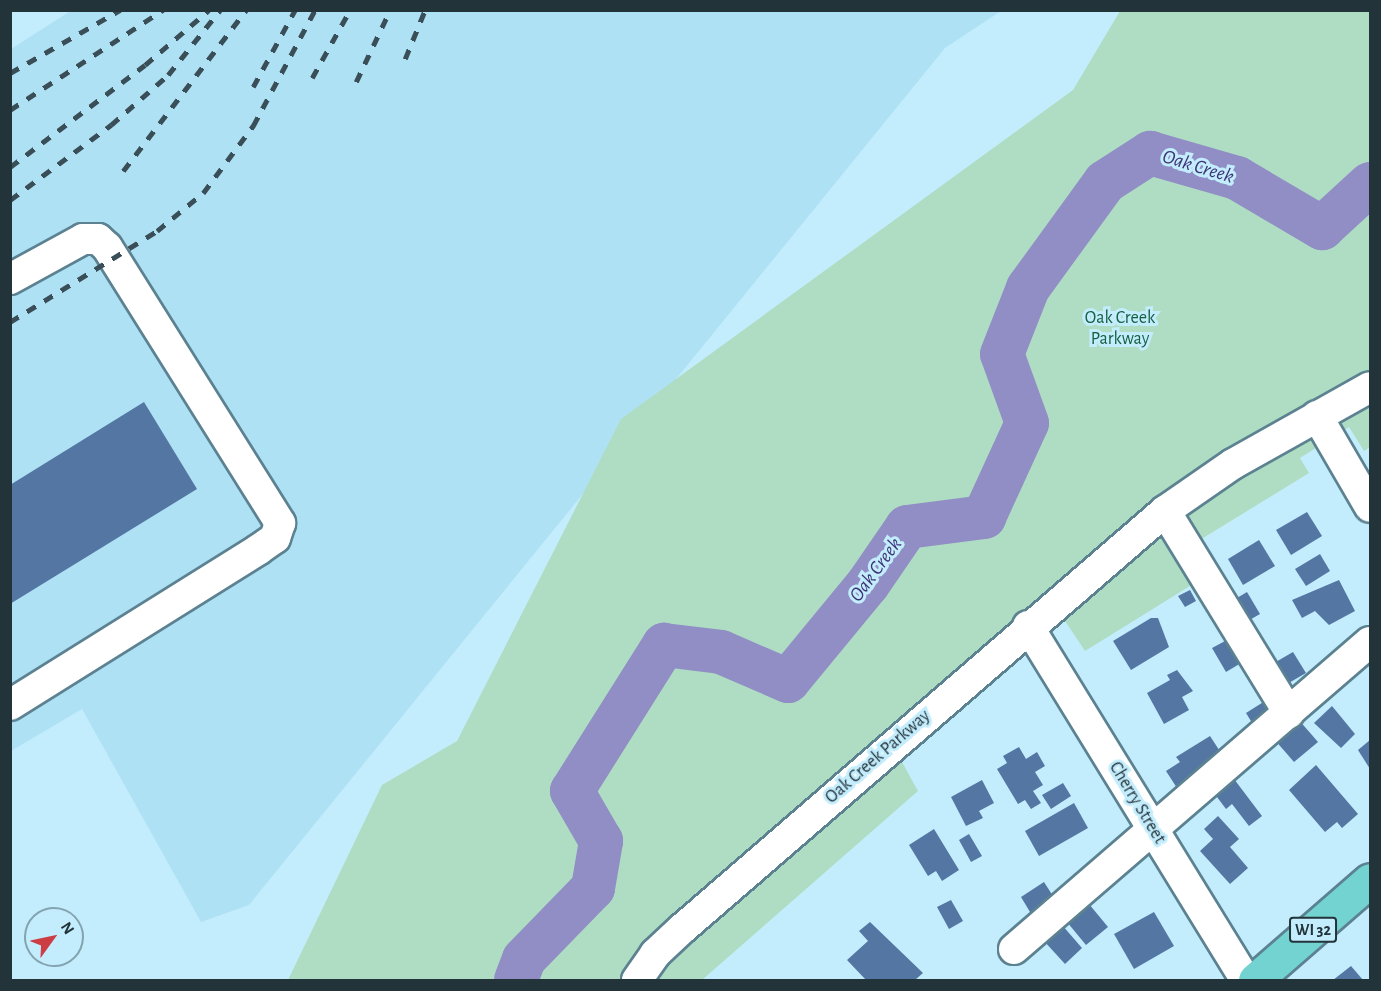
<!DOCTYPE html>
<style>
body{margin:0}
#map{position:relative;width:1381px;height:991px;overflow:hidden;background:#c3edfd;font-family:"Alegreya Sans",sans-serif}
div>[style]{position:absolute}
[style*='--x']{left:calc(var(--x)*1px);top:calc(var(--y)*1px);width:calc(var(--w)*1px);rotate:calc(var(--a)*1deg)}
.built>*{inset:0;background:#afe1f5}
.green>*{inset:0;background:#afddc3}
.river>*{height:44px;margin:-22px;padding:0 22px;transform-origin:22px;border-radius:22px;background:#918dc5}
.building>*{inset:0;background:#5376a3}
.roads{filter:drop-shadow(2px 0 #5c8291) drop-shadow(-2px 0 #5c8291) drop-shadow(0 2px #5c8291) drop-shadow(0 -2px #5c8291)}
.minor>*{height:30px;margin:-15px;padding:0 15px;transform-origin:15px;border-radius:15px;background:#fff}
.major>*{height:33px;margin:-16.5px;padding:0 16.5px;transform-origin:16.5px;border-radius:16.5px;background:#72d3d0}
.rail>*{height:4.5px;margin-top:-2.25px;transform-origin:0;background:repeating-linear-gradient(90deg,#3a4e57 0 10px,transparent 0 20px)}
span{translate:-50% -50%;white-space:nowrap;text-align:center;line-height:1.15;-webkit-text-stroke:6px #c3edfd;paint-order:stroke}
.shield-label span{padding:2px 4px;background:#c3edfd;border:2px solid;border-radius:4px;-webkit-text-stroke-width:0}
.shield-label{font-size:16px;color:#23333a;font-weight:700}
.park-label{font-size:18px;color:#156040}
.street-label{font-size:18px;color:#23333a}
.water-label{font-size:20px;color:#3e3376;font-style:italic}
.frame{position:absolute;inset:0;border:12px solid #23333a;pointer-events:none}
.north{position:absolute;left:24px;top:907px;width:60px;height:60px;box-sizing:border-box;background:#c3edfd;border:2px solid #83a3af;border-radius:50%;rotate:57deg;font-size:16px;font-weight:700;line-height:24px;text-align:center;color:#23333a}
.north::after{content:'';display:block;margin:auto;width:21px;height:27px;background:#cd3d44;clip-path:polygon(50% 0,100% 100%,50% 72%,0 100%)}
</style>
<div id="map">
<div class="built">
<i style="clip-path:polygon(72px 10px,1001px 11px,945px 48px,249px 905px,201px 922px,82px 709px,11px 751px,11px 49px)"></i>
</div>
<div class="green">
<i style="clip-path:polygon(1120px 11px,1370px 11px,1370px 447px,1364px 451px,1349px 427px,1300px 458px,1309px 473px,1195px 543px,1198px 581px,1085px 651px,1065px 621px,902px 762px,918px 791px,702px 980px,288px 980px,382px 785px,457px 741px,621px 419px,1073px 90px)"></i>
</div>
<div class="river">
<i style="--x:516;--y:980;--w:22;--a:-69"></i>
<i style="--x:524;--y:959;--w:99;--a:-45.8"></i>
<i style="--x:593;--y:888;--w:48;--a:-80.3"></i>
<i style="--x:601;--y:841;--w:58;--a:-120.1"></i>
<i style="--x:572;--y:791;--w:173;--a:-57.8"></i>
<i style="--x:664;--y:645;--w:57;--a:7"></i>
<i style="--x:721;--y:652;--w:73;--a:23.4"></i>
<i style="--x:788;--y:681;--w:126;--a:-50.5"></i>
<i style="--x:868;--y:584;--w:69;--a:-55.6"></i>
<i style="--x:907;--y:527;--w:78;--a:-7.4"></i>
<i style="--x:984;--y:517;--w:103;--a:-65.4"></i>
<i style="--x:1027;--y:423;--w:73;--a:-109.9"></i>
<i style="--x:1002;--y:354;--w:71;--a:-68.5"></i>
<i style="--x:1028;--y:288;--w:131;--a:-54"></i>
<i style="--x:1105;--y:182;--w:54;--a:-32.8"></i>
<i style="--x:1150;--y:153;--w:91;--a:16"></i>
<i style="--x:1237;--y:178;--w:99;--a:30.5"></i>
<i style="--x:1322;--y:228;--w:65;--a:-42.5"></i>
</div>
<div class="building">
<i style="clip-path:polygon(144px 402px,197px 489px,10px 604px,10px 485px)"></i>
<i style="clip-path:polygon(1307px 512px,1322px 536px,1291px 555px,1276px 530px)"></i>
<i style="clip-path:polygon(1259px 540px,1275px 566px,1243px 585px,1228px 559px)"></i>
<i style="clip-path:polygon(1320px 554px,1330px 571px,1306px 586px,1295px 569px)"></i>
<i style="clip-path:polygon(1339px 580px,1355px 611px,1329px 625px,1315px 611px,1302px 618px,1292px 600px)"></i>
<i style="clip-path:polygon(1190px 590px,1196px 601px,1185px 607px,1178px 596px)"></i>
<i style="clip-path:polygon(1247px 592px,1260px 614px,1246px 622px,1232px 601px)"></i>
<i style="clip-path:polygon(1151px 618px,1158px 618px,1169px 647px,1131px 670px,1113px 641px)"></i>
<i style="clip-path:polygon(1227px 640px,1241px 663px,1226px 672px,1212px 648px)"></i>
<i style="clip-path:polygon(1293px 652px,1306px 673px,1287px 684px,1274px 663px)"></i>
<i style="clip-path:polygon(1177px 670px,1193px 691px,1182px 697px,1189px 710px,1164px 724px,1147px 693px,1170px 680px,1167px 675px)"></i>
<i style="clip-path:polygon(1265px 701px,1273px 715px,1254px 726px,1246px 713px)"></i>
<i style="clip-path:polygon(1332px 706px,1355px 734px,1341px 748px,1314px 723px)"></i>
<i style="clip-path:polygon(1298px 719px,1318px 742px,1294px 762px,1274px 739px)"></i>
<i style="clip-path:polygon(1210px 736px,1225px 759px,1177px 788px,1166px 771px,1180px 762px,1176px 757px)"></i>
<i style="clip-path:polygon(1370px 740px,1370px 769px,1358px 750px)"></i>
<i style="clip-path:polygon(1019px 747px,1026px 759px,1037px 752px,1045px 766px,1035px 772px,1043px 785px,1033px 791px,1041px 803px,1031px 809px,1025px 800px,1018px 804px,997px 769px,1007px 763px,1003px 756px)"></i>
<i style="clip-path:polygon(1316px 765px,1358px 814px,1342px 828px,1337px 822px,1325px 832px,1289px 790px)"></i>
<i style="clip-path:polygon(1234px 779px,1262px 816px,1249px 826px,1232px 804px,1226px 809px,1214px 793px)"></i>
<i style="clip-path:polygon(982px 780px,994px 803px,979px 811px,983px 818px,966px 826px,951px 797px)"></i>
<i style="clip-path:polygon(1063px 783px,1071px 796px,1051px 809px,1042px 795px)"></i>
<i style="clip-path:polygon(1074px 803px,1088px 828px,1039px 856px,1025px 831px)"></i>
<i style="clip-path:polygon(1218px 816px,1239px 839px,1230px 847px,1248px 868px,1230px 884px,1200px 851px,1213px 839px,1204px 829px)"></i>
<i style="clip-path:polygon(934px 829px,959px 870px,942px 881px,936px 871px,928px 876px,909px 845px)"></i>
<i style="clip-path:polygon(969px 834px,982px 856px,971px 862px,959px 840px)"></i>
<i style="clip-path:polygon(1044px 882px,1060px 907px,1036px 922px,1021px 897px)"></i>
<i style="clip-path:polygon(951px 900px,963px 921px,949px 929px,937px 907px)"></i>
<i style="clip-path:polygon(1089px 904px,1108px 927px,1086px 945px,1067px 922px)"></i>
<i style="clip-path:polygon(1154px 912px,1174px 946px,1134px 969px,1114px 934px)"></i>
<i style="clip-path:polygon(870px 922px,923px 973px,915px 980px,866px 980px,847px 960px,868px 941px,859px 931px)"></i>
<i style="clip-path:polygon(1062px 925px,1082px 948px,1065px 964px,1044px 941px)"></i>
<i style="clip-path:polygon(1351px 966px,1363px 980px,1333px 980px)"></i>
</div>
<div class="roads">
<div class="minor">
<i style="--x:10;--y:279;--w:83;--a:-28.7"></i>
<i style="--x:83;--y:239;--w:15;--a:0"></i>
<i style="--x:98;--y:239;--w:12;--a:42"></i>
<i style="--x:107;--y:247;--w:326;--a:57.9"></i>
<i style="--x:280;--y:523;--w:16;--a:108"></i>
<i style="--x:275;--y:538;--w:21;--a:145"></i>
<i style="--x:258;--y:550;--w:292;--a:148"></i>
<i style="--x:1317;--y:416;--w:105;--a:59.8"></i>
<i style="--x:1165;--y:511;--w:237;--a:58.5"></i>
<i style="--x:1028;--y:626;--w:416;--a:58.4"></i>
<i style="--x:1014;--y:949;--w:470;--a:-40.8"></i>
<i style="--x:637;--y:980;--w:32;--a:-55"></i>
<i style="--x:655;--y:954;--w:38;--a:-43"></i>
<i style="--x:683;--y:928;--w:637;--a:-40.86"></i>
<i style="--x:1165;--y:511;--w:83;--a:-34.7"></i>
<i style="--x:1233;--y:464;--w:157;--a:-29.3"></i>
</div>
<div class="major">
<i style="--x:1255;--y:980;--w:152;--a:-41"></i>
</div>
</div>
<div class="rail">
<i style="--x:405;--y:59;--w:53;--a:-67.8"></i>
<i style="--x:10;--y:73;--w:127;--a:-29.8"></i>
<i style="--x:312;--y:78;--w:78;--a:-60.8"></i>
<i style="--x:356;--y:82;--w:80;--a:-64.7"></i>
<i style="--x:253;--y:87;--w:88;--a:-61.4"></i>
<i style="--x:10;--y:110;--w:183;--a:-33.2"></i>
<i style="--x:10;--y:167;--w:169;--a:-37.1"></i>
<i style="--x:145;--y:65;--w:84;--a:-40.7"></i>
<i style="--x:123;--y:171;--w:203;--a:-52.6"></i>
<i style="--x:10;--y:200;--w:126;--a:-36.6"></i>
<i style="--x:111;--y:125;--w:76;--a:-41.3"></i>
<i style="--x:168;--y:75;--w:83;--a:-51.3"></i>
<i style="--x:10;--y:322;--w:173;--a:-31.8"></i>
<i style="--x:157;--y:231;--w:60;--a:-39.6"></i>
<i style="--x:203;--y:193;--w:84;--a:-53.3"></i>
<i style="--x:253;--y:126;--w:132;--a:-61.9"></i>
</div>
<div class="shield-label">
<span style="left:1313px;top:930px">WI 32</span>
</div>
<div class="park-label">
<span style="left:1120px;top:329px">Oak Creek<br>Parkway</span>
</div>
<div class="street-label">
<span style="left:878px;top:757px;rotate:-41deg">Oak Creek Parkway</span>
<span style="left:1137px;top:803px;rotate:59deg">Cherry Street</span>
</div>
<div class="water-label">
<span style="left:1198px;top:167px;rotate:17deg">Oak Creek</span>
<span style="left:876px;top:570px;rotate:-54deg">Oak Creek</span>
</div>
<div class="frame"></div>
<div class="north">N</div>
</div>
